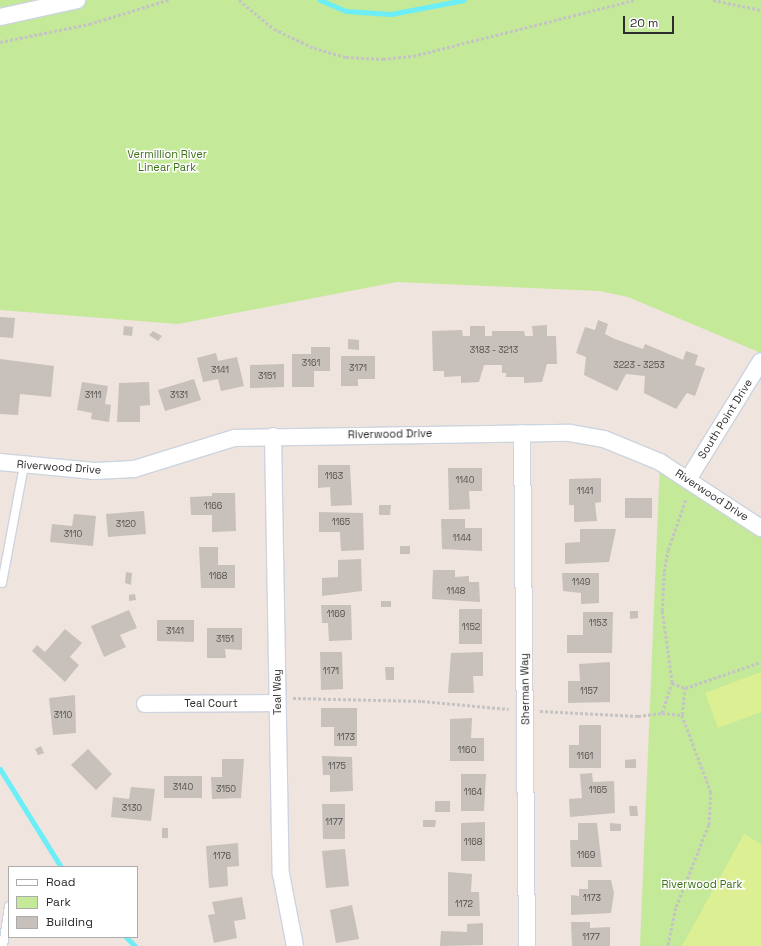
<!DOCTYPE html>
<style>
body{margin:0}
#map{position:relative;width:761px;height:946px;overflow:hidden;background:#efe4de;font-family:"Space Grotesk",sans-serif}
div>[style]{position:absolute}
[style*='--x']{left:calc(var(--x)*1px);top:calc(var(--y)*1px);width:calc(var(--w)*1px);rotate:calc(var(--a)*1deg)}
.green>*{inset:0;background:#c4e998}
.pitch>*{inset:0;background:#dcf093}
.stream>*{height:5px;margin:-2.5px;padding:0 2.5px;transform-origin:2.5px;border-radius:2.5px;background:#6beef7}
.building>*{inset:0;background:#c8c0ba}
.path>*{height:2.5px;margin-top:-1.25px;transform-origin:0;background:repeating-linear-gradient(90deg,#c4c4c4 0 3px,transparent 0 5px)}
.roads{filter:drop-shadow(1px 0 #ccd4df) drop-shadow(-1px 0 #ccd4df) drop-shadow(0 1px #ccd4df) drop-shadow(0 -1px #ccd4df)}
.lane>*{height:8px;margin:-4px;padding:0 4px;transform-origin:4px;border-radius:4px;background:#fff}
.street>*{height:16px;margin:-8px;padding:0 8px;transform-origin:8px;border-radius:8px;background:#fff}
span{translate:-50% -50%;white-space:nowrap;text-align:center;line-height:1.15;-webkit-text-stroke:3px #fff;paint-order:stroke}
.number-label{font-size:9px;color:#545250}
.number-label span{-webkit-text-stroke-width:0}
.park-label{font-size:11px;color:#3b7016}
.street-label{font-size:11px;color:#2d2d2d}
.legend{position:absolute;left:8px;top:866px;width:130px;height:72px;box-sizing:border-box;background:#fff;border:1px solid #ababab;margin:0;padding:5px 7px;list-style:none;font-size:12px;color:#2d2d2d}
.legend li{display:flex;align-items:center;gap:8px;height:20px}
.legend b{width:20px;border:1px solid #ababab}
.scale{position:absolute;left:623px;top:16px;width:51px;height:18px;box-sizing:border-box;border:2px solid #2d2d2d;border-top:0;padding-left:5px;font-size:12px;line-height:14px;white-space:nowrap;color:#2d2d2d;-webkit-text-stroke:3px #fff;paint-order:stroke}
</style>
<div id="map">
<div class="green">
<i style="clip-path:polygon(0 0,761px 0,761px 353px,628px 297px,600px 291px,397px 282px,178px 324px,0 310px)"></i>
<i style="clip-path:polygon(660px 462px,761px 528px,761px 946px,640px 946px)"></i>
</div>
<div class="pitch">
<i style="clip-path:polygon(761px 672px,761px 712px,718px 728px,705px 693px)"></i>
<i style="clip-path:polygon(744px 834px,761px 844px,761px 946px,682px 946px)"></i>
</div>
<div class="stream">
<i style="--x:320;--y:0;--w:28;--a:23"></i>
<i style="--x:346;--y:11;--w:45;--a:3.8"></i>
<i style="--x:391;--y:14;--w:74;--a:-10.9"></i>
<i style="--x:0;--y:769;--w:115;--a:58.1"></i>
<i style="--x:126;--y:937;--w:13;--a:45"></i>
</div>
<div class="building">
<i style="clip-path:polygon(0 317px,15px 318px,13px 338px,0 337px)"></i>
<i style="clip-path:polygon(598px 320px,608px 324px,605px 334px,615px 339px,643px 349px,645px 344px,683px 360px,686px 351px,698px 355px,695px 365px,705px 368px,695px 396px,687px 393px,676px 409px,644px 393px,645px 376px,626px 374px,617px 391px,584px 375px,586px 357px,576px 353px,585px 327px,595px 330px)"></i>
<i style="clip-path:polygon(547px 325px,547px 336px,556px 336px,557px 364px,547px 364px,542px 382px,524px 383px,524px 377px,506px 377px,506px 373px,502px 373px,502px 365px,484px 365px,479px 382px,461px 383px,461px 376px,444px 377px,444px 371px,433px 371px,432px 331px,462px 330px,463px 336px,470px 336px,470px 326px,485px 326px,485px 336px,492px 336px,492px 331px,524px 331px,525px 336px,533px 336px,532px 326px)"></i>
<i style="clip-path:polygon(124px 326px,133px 327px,132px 336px,123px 335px)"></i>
<i style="clip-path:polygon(153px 331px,162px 336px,158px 341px,149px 335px)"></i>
<i style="clip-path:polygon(348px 339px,359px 340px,359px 350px,348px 349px)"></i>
<i style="clip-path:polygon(311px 347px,330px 347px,330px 371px,314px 371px,314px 387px,292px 387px,292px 354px,311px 354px)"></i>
<i style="clip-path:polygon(216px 353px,218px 361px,237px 357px,244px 386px,221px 391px,218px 379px,203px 382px,197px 358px)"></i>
<i style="clip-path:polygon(341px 356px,375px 356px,375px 379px,358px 379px,358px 386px,341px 386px)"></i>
<i style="clip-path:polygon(0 359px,54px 366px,51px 397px,20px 394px,18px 415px,0 414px)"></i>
<i style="clip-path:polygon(284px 364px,284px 387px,250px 388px,250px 365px)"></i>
<i style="clip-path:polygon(194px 379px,201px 400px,165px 411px,158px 390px)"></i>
<i style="clip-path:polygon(82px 382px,108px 386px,105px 404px,111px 405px,109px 422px,91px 419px,92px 413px,77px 410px)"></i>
<i style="clip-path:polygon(149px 382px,150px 405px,140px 406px,140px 422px,117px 422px,119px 383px)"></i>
<i style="clip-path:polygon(318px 465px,350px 465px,352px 505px,331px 506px,330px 487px,318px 488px)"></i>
<i style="clip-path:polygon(448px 468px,482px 468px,482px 491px,469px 491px,470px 509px,449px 510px)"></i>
<i style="clip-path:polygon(601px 478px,601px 502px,595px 503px,597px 521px,574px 522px,574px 505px,569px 505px,569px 479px)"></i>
<i style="clip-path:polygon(212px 493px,235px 493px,236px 531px,212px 532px,212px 515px,191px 515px,190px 497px,212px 496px)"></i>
<i style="clip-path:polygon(625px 498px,652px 498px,652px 518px,625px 518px)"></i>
<i style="clip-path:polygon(379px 505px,391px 505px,390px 515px,379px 515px)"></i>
<i style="clip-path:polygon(144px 511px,146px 534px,108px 537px,106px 514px)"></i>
<i style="clip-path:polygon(319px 512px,363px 513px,364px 550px,341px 551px,340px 532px,319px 532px)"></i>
<i style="clip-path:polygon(74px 514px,96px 516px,93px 546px,50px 542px,52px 524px,72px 526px)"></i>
<i style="clip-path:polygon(441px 519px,465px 519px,465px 528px,482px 528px,482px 551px,442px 549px)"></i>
<i style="clip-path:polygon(580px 529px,616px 529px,609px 562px,565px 564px,565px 543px,580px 542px)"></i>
<i style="clip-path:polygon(400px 546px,410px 546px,410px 554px,400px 554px)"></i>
<i style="clip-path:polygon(199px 547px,218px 547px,218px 565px,235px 565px,235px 588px,201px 588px)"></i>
<i style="clip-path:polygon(361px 559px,362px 591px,322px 596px,322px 578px,338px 577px,338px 560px)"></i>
<i style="clip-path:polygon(433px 570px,455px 570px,455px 577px,469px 576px,469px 582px,479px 582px,480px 602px,432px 599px)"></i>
<i style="clip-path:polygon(126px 572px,132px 573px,131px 585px,125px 583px)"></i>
<i style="clip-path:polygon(562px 573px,599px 573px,599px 603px,581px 604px,581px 593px,563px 591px)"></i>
<i style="clip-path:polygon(135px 594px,136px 600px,129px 601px,129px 595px)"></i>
<i style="clip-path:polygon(381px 601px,391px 601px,391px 607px,381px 607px)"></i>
<i style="clip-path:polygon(321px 605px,351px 605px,352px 640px,329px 641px,328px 623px,322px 623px)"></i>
<i style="clip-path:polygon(459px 609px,482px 609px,482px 644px,459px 644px)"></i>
<i style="clip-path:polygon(129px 610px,137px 628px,120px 635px,126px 647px,104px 657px,91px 626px)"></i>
<i style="clip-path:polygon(630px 611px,638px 611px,638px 618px,630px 619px)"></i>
<i style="clip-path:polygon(583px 612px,613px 612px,612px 653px,567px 653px,567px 635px,583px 635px)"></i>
<i style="clip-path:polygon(157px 620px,194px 620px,194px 642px,157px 641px)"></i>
<i style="clip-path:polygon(207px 628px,242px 628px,242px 650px,225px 649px,226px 658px,207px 658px)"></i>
<i style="clip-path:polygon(65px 629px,82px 643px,70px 657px,79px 665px,65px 682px,32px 651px,37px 645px,45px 652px)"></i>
<i style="clip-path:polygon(320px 652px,342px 652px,343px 689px,321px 690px)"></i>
<i style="clip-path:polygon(483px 652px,483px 676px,473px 676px,474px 693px,448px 693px,451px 653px)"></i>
<i style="clip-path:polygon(610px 662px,610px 702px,568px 703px,568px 681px,580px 681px,579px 664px)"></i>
<i style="clip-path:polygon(385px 667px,394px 667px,394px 680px,386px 680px)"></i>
<i style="clip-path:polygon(75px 695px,76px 733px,53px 735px,49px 698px)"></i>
<i style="clip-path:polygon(321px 708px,357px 708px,357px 746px,334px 746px,334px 727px,321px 727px)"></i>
<i style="clip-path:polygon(472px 718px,471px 738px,484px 738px,484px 761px,450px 761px,450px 719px)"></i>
<i style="clip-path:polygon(579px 725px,601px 725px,601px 768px,569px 768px,569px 745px,579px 745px)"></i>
<i style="clip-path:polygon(41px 746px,44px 753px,38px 755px,35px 749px)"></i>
<i style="clip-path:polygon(88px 749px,112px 774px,96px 790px,71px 765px)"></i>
<i style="clip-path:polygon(322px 756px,352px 757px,353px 791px,330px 792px,330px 775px,323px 775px)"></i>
<i style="clip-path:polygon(222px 759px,244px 759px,241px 798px,212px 799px,211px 777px,222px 777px)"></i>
<i style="clip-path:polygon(636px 759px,636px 768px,625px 768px,625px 760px)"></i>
<i style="clip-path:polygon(592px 773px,593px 782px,614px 781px,615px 813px,570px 817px,569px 799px,582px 798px,580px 774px)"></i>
<i style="clip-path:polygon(461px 774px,486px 774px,484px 811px,461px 811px)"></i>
<i style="clip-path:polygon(164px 776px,202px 776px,202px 798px,164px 798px)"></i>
<i style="clip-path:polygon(131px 787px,155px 789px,151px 821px,111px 817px,113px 797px,129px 799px)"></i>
<i style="clip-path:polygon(435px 801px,450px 801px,450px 812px,435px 812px)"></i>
<i style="clip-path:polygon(322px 804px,345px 804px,345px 839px,323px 839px)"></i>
<i style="clip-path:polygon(629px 806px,637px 806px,638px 816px,630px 816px)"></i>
<i style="clip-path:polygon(423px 820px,436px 820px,435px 827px,423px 827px)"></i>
<i style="clip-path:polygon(485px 822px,485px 861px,461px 861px,461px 823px)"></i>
<i style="clip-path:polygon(578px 823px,597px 823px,602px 867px,571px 867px,570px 840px,578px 840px)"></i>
<i style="clip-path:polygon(610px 823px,621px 824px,621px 831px,610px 831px)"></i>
<i style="clip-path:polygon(162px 828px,168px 828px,168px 838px,162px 838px)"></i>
<i style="clip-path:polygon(238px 843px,239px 866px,227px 867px,228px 886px,209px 888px,206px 846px)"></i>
<i style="clip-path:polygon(345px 849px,349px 886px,326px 888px,322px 851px)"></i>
<i style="clip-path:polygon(448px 872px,472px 874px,471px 892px,479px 892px,480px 916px,448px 916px)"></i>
<i style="clip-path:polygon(588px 880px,611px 880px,614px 893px,611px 913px,571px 915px,571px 895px,579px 896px,579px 889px,588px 889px)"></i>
<i style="clip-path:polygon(242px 897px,246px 919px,234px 921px,237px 938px,214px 943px,208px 915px,215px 914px,212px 902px)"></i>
<i style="clip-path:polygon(352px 905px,359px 939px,336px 943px,330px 910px)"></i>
<i style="clip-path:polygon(571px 922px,590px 922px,590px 928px,610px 927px,610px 946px,572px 946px)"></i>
<i style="clip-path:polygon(483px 923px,483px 945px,440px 946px,441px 931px,467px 932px,467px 924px)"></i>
</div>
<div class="path">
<i style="--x:239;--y:0;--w:45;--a:39.6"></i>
<i style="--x:274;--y:29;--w:44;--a:25.4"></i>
<i style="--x:314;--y:48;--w:33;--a:16"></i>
<i style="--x:346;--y:57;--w:37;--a:3"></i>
<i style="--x:383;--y:59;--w:30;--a:-6"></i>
<i style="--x:413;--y:56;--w:229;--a:-14.2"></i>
<i style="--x:713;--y:0;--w:49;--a:11.8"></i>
<i style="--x:0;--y:42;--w:91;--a:-11.4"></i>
<i style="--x:89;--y:24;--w:83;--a:-16.9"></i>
<i style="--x:672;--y:683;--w:14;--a:21"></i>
<i style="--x:293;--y:698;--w:129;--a:1.3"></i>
<i style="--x:422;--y:701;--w:87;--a:5.3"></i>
<i style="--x:540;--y:711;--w:98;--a:2.9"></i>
<i style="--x:638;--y:716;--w:24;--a:-7"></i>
<i style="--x:662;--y:713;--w:32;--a:-72"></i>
<i style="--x:672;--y:683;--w:73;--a:-97.9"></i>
<i style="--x:662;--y:611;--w:39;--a:-87"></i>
<i style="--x:664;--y:572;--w:22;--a:-80"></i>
<i style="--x:668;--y:550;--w:54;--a:-70.6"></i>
<i style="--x:662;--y:713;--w:20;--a:6"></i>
<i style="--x:682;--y:715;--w:82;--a:69.4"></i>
<i style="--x:711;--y:792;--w:33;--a:93"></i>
<i style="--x:709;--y:825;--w:89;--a:111.7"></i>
<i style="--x:676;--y:908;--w:39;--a:102"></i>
<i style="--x:682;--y:715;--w:27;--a:-84"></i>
<i style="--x:685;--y:688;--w:80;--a:-18.9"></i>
</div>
<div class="roads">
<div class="lane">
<i style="--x:2;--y:583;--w:120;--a:-79.4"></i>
<i style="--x:3;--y:946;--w:40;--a:-81.5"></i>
</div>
<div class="street">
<i style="--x:0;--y:17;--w:79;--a:-12.4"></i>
<i style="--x:522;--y:433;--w:513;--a:89.44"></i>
<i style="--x:273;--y:436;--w:438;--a:89"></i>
<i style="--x:281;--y:874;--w:73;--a:79"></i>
<i style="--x:0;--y:462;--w:95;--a:5.4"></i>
<i style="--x:95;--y:471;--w:39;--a:-3"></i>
<i style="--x:134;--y:469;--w:105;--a:-17.2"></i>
<i style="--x:234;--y:438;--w:336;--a:-0.9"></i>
<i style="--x:570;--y:433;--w:35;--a:10"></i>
<i style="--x:604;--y:439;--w:61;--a:22.3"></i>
<i style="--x:660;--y:462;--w:121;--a:33.2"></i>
<i style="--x:689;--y:478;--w:137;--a:-58.4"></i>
<i style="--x:145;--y:704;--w:132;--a:-0.4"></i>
</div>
</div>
<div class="number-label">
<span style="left:494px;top:350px">3183 - 3213</span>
<span style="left:311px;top:363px">3161</span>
<span style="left:639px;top:365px">3223 - 3253</span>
<span style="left:358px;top:368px">3171</span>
<span style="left:220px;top:370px">3141</span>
<span style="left:267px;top:376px">3151</span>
<span style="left:93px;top:395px">3111</span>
<span style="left:179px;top:395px">3131</span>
<span style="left:334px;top:476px">1163</span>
<span style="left:465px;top:480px">1140</span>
<span style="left:585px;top:491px">1141</span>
<span style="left:213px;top:506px">1166</span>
<span style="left:341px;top:522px">1165</span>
<span style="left:126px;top:524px">3120</span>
<span style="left:73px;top:534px">3110</span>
<span style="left:462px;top:538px">1144</span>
<span style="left:218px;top:576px">1168</span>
<span style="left:581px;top:582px">1149</span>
<span style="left:456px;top:591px">1148</span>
<span style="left:336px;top:614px">1169</span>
<span style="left:598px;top:623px">1153</span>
<span style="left:471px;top:627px">1152</span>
<span style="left:175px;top:631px">3141</span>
<span style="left:225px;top:639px">3151</span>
<span style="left:331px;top:671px">1171</span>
<span style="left:589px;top:691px">1157</span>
<span style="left:63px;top:715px">3110</span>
<span style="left:346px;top:737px">1173</span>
<span style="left:467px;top:750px">1160</span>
<span style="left:585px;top:756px">1161</span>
<span style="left:337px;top:766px">1175</span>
<span style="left:183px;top:787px">3140</span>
<span style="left:226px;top:789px">3150</span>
<span style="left:598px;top:790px">1165</span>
<span style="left:473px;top:792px">1164</span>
<span style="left:132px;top:808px">3130</span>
<span style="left:334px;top:822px">1177</span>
<span style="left:473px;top:842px">1168</span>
<span style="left:586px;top:855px">1169</span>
<span style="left:222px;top:856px">1176</span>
<span style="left:592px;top:898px">1173</span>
<span style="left:464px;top:904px">1172</span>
<span style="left:591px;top:937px">1177</span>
</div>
<div class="park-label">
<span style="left:167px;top:161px">Vermillion River<br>Linear Park</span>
<span style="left:702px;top:884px">Riverwood Park</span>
</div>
<div class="street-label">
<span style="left:725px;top:419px;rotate:-58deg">South Point Drive</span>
<span style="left:390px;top:434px;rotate:-1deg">Riverwood Drive</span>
<span style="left:59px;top:467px;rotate:4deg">Riverwood Drive</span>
<span style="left:712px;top:495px;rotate:33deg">Riverwood Drive</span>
<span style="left:525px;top:689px;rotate:-91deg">Sherman Way</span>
<span style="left:277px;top:692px;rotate:-91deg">Teal Way</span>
<span style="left:211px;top:703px">Teal Court</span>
</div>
<ul class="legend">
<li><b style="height:5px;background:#fff"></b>Road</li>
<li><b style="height:11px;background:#c4e998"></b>Park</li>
<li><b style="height:11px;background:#c8c0ba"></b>Building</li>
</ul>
<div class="scale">20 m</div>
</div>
